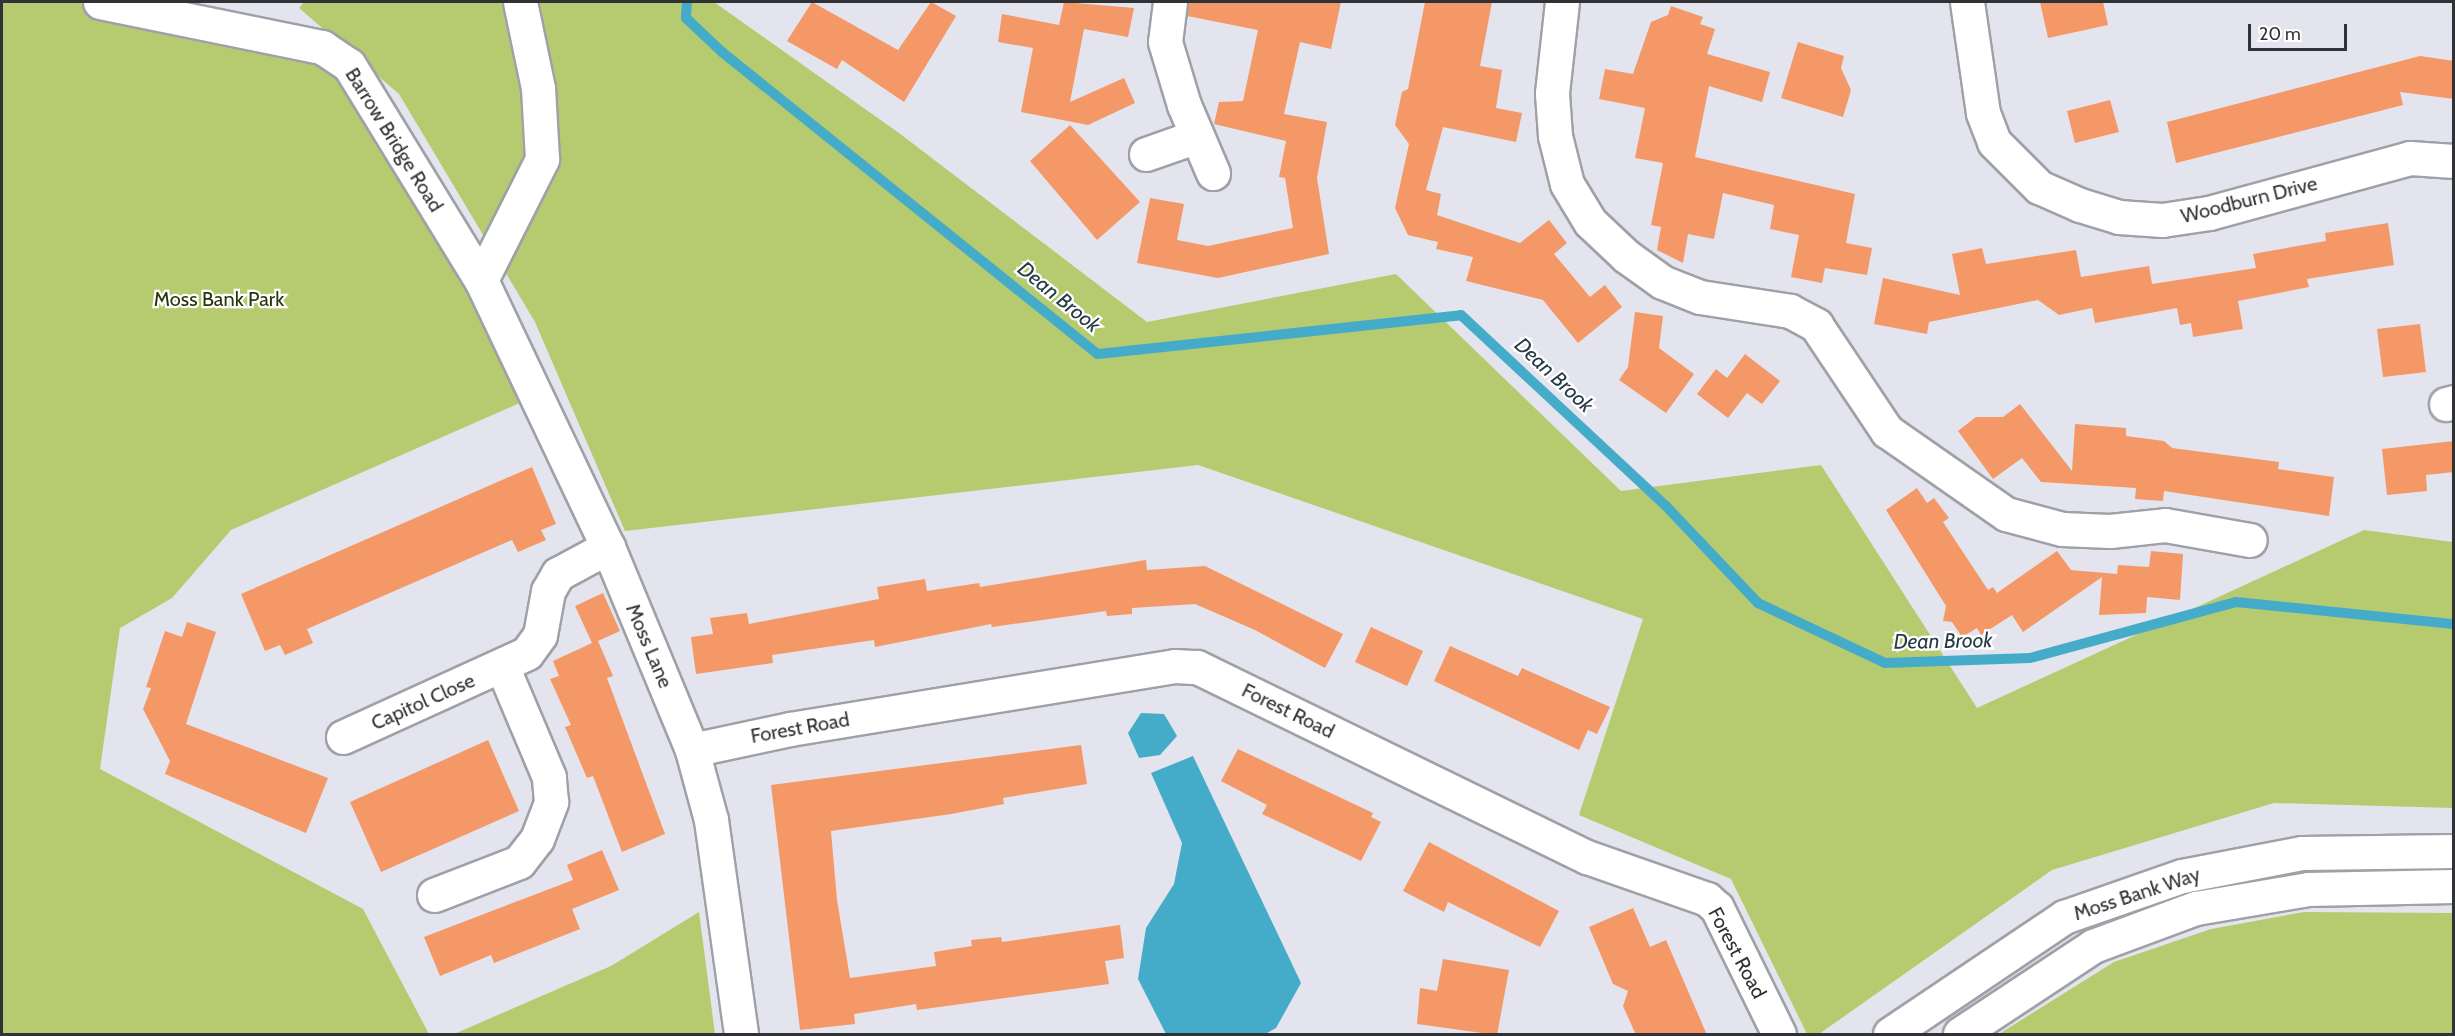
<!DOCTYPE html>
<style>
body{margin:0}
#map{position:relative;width:2455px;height:1036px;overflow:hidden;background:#e3e4ed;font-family:Cabin,sans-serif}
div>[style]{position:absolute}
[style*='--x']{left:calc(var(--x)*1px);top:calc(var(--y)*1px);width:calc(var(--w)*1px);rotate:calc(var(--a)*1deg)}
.green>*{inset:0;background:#b6cb6f}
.water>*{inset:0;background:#44acc8}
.stream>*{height:10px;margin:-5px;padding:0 5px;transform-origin:5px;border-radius:5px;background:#44acc8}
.building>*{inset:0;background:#f49867}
.roads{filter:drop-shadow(2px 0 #9fa0a8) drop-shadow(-2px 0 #9fa0a8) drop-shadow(0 2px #9fa0a8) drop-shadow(0 -2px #9fa0a8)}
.minor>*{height:33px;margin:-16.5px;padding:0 16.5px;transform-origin:16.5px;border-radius:16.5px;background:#fff}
.highway>*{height:33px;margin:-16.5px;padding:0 16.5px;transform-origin:16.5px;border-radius:16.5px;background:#fff}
span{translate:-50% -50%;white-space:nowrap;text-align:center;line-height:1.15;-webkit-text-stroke:4.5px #fff;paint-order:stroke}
.street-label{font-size:20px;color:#313235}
.park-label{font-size:20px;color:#2b3308}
.water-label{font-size:21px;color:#243c43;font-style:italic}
.frame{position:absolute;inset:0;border:3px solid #313235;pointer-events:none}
.scale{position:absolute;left:2248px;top:24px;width:99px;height:27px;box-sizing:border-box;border:3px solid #313235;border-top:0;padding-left:8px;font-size:18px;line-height:21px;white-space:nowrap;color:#313235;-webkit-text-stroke:4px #fff;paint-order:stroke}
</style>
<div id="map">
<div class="green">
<i style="clip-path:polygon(2px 2px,100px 2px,322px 47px,481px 280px,522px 402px,231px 530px,172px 598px,120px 628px,100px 769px,363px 909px,429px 1034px,2px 1034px)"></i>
<i style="clip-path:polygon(304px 2px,714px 2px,899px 133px,1147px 322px,1396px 274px,1621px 491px,1821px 465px,1977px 708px,2364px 530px,2453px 542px,2453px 808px,2274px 803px,2052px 870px,1819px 1034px,1807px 1034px,1731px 879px,1579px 815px,1643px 619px,1198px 465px,625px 531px,535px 322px,399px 94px,299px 8px)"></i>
<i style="clip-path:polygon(699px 912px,715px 1034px,454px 1034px,611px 966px)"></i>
<i style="clip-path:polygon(2304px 912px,2453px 913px,2453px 1034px,1999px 1034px,2114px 962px,2211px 929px)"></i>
</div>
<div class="water">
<i style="clip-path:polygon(1141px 713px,1164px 714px,1177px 736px,1160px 755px,1139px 758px,1128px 733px)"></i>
<i style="clip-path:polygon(1193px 756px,1301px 983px,1276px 1028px,1265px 1034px,1166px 1034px,1138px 979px,1146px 928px,1174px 884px,1182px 843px,1151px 773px)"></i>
</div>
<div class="stream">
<i style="--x:687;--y:2;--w:16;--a:94"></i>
<i style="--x:686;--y:18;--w:50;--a:43.4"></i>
<i style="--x:722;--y:52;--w:482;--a:38.8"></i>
<i style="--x:1098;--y:354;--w:365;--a:-6.1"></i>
<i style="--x:1461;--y:315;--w:280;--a:43"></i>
<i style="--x:1666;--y:506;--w:134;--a:46.5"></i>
<i style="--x:1758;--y:603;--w:140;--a:25.3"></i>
<i style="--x:1885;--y:663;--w:145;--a:-2"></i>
<i style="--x:2030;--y:658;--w:213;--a:-15.2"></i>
<i style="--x:2236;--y:602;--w:219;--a:5.8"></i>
</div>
<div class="building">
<i style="clip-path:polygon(812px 2px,898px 50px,931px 2px,956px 16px,904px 102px,842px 60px,837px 69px,787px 41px)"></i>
<i style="clip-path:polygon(1064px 2px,1134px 8px,1128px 37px,1084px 29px,1070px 102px,1124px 78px,1135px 103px,1088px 125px,1021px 112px,1033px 48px,998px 42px,1002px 14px,1059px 25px)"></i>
<i style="clip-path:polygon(1188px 2px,1341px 2px,1331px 49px,1300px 42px,1284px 114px,1327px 122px,1317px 178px,1329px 254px,1218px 278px,1137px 263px,1150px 198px,1184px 204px,1177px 240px,1208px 246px,1293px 228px,1285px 178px,1279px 177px,1286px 141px,1214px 124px,1219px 102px,1243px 101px,1258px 30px,1187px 16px)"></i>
<i style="clip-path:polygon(1425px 2px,1492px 2px,1480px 66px,1502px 70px,1496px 108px,1522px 113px,1516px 142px,1443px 127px,1426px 190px,1441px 194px,1437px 215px,1520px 243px,1549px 220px,1567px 243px,1554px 254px,1590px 297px,1605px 285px,1622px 307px,1578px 343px,1543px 300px,1466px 281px,1473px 257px,1436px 249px,1438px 242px,1408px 235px,1395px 208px,1409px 144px,1395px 125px,1402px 92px,1408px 89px)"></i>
<i style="clip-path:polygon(2040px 2px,2103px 2px,2108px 25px,2048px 38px)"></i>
<i style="clip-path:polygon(1671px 6px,1703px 17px,1700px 24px,1715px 29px,1707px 54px,1770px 72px,1762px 102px,1709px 86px,1695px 157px,1855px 194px,1846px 243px,1872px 248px,1867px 275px,1825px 268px,1822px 283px,1791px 277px,1799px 235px,1770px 229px,1774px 205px,1723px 193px,1714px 239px,1688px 234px,1683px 263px,1657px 250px,1661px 227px,1651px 225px,1663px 163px,1635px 158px,1645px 108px,1599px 99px,1605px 69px,1633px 74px,1651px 22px,1668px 15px)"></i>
<i style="clip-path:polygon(1798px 42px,1844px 56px,1841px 68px,1851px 90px,1843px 117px,1781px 98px)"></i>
<i style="clip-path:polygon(2420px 56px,2454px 61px,2454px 99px,2400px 92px,2403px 105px,2176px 163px,2167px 122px)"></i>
<i style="clip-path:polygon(2110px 100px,2119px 132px,2075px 143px,2067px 111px)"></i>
<i style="clip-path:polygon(1070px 125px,1140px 202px,1097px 240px,1030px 161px)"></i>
<i style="clip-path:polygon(2388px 223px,2394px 265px,2307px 279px,2309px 287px,2238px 301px,2243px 329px,2193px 337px,2191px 323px,2180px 325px,2177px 308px,2095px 323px,2092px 308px,2059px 315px,2038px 300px,1929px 322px,1927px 334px,1874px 324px,1883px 278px,1960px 295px,1952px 254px,1982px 248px,1986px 264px,2076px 250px,2081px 277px,2149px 266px,2152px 284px,2256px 268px,2253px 254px,2326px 241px,2325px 233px)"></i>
<i style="clip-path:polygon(1635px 312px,1663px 316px,1659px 348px,1694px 374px,1666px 413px,1619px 380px,1628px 367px)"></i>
<i style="clip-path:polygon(2420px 324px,2426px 372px,2383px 377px,2377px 329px)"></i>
<i style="clip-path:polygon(1745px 354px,1780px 381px,1762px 404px,1747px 393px,1728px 418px,1697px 394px,1716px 369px,1727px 378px)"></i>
<i style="clip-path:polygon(2020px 404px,2072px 471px,2075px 424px,2126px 428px,2126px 436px,2164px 441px,2172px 448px,2279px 462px,2278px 469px,2334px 477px,2329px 516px,2164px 491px,2163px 501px,2135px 499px,2136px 488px,2041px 482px,2022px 458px,1993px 479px,1958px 431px,1976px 417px,2003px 417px)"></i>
<i style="clip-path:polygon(2454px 441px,2454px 472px,2426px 475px,2427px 491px,2387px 495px,2382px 449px)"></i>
<i style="clip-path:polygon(532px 467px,556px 524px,541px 530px,546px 540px,518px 552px,512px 540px,307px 629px,313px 643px,285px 655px,280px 645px,265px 651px,241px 594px)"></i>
<i style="clip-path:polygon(1917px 488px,1927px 503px,1934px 498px,1949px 518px,1943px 522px,1988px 590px,1993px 587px,1997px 593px,2057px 551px,2071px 570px,2117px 574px,2118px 565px,2149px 567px,2151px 551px,2183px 554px,2180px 600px,2147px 597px,2146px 613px,2099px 615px,2102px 577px,2023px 632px,2012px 615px,1981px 635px,1977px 628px,1962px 637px,1952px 622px,1943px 621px,1946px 606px,1886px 510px)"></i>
<i style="clip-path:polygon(1146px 560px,1147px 570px,1205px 566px,1343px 634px,1325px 668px,1255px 630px,1195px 604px,1132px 608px,1132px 614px,1107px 616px,1106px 611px,992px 627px,991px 624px,875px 647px,874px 640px,772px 655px,773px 663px,696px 674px,691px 637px,713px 634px,710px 618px,747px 613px,749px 624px,879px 599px,877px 587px,925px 579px,927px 591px,979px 583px,980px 587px)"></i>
<i style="clip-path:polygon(603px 593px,620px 631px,598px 641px,613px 676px,607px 678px,665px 834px,622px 852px,593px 776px,587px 778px,565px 727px,571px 725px,550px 679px,559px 676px,553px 661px,592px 643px,575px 606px)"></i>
<i style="clip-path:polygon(187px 622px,216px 632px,186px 724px,328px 778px,306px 833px,165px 774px,170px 761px,143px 709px,151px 688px,146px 687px,165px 631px,182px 637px)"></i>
<i style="clip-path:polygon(1371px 627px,1423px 651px,1407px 686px,1355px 662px)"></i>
<i style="clip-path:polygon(1450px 646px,1518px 676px,1522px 668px,1610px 707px,1597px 734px,1588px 730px,1579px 750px,1434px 681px)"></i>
<i style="clip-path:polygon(488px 740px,519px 811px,381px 872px,350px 802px)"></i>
<i style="clip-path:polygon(1081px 745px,1087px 784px,1003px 798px,1004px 804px,951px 814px,831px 831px,837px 900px,850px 978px,936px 966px,934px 952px,972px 946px,971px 940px,1001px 937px,1002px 942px,1120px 925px,1124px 958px,1105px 961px,1109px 984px,917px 1010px,916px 1004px,854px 1014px,855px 1024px,800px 1030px,771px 785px)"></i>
<i style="clip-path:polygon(1238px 749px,1373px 813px,1371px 817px,1381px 822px,1361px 861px,1262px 814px,1267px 805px,1221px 781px)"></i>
<i style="clip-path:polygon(1429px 842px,1559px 911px,1540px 947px,1448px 902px,1444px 912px,1403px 891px)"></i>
<i style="clip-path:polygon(602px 850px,619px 890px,572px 909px,580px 929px,494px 963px,491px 955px,440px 976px,424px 937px,573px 880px,567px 865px)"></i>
<i style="clip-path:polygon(1633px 908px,1650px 947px,1666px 940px,1707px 1035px,1636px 1035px,1623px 1006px,1628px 991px,1613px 984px,1589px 927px)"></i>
<i style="clip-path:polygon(1443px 959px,1509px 970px,1497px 1035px,1417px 1024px,1420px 988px,1437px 991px)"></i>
</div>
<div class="roads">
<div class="minor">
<i style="--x:100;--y:2;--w:227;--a:11.5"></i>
<i style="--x:322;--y:47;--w:32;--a:34"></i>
<i style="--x:349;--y:65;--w:252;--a:58.5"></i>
<i style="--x:481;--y:280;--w:296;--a:64.6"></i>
<i style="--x:608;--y:547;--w:220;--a:67.5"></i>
<i style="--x:692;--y:750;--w:73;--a:74.8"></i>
<i style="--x:711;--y:820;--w:216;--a:82"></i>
<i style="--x:1170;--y:2;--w:40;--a:97.1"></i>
<i style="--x:1165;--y:42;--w:66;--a:73.2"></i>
<i style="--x:1184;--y:105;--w:74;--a:66.9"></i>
<i style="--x:1562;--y:2;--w:92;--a:96.3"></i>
<i style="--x:1552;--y:93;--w:43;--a:86"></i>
<i style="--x:1555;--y:136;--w:49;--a:76"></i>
<i style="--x:1567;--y:184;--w:44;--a:58.8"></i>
<i style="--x:1590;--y:222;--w:50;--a:43.4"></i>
<i style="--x:1626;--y:256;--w:44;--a:35.8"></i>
<i style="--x:1662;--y:282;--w:41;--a:21.5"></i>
<i style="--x:1700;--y:297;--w:91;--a:8.8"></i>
<i style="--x:1790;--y:311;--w:30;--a:28"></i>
<i style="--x:1816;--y:325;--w:128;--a:56.2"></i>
<i style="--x:1887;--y:431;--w:145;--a:34.9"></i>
<i style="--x:2006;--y:514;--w:58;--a:15"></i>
<i style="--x:2062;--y:529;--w:48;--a:2.4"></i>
<i style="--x:2110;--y:531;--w:55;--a:-6.2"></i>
<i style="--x:2165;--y:525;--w:86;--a:10"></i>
<i style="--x:1967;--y:2;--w:112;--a:81.8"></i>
<i style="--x:1983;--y:113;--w:31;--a:69"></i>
<i style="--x:1994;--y:142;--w:64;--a:45"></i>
<i style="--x:2039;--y:187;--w:45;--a:23.7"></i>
<i style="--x:2080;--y:205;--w:41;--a:17.1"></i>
<i style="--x:2119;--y:217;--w:43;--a:4"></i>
<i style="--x:2162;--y:220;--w:48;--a:-8.5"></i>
<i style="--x:2209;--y:213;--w:208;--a:-15.3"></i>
<i style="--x:2410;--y:158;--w:44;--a:3.9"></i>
<i style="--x:1146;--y:154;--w:54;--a:-19.4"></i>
<i style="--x:481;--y:280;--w:136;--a:-63.2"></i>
<i style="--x:542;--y:159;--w:71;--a:-93.2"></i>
<i style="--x:538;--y:88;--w:88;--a:-101.8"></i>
<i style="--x:2446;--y:404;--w:8;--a:-14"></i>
<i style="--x:343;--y:737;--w:202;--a:-24.5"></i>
<i style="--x:527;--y:653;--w:22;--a:-54"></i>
<i style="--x:540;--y:635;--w:45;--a:-79.7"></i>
<i style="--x:548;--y:591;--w:20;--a:-60"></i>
<i style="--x:558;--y:574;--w:57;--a:-28.4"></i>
<i style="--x:692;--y:750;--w:100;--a:-12.1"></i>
<i style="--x:790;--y:729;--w:390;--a:-9.3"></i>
<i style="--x:1175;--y:666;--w:22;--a:3"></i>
<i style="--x:1197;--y:667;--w:434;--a:26"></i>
<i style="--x:1587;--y:857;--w:127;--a:19.3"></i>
<i style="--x:1707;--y:899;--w:13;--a:42"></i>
<i style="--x:1717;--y:908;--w:140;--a:63.8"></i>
<i style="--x:434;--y:895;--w:91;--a:-21.2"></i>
<i style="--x:519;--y:862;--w:29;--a:-52"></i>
<i style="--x:537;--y:839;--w:40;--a:-69"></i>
<i style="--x:551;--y:802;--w:25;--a:-95"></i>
<i style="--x:549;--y:777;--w:118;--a:-112.9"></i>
</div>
<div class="highway">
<i style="--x:1890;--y:1034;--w:210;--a:-33.9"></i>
<i style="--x:2064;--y:917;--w:125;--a:-19.2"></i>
<i style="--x:2182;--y:876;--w:122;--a:-10.9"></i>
<i style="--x:2302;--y:853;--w:152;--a:-0.8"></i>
<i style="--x:1960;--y:1034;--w:159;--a:-33.5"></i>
<i style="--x:2093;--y:946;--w:110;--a:-20.3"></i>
<i style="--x:2196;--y:908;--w:114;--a:-9.6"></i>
<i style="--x:2308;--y:889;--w:146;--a:-1.2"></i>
</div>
</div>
<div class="street-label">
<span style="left:394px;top:140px;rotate:58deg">Barrow Bridge Road</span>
<span style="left:2249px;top:200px;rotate:-14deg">Woodburn Drive</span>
<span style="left:649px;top:646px;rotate:67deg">Moss Lane</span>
<span style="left:423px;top:702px;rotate:-24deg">Capitol Close</span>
<span style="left:1288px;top:711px;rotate:26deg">Forest Road</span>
<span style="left:800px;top:728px;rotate:-10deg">Forest Road</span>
<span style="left:2137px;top:894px;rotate:-18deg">Moss Bank Way</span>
<span style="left:1737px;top:953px;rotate:62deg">Forest Road</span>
</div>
<div class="park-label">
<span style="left:219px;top:299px">Moss Bank Park</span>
</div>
<div class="water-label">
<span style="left:1059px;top:297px;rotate:39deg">Dean Brook</span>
<span style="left:1554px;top:375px;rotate:43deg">Dean Brook</span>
<span style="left:1943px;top:641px;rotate:-1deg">Dean Brook</span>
</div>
<div class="frame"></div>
<div class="scale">20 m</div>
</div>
